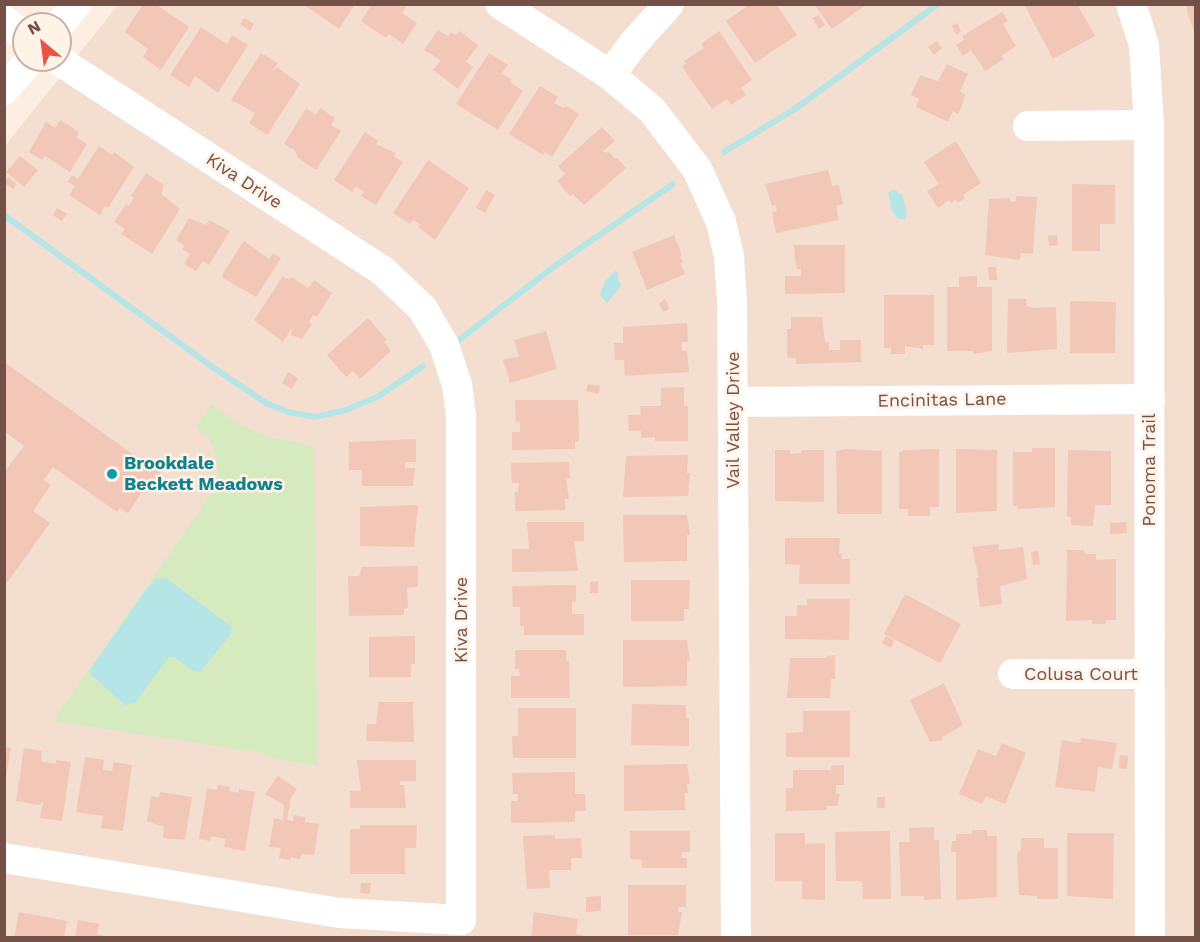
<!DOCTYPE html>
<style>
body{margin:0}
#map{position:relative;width:1200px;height:942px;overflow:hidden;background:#fceee0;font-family:"Work Sans",sans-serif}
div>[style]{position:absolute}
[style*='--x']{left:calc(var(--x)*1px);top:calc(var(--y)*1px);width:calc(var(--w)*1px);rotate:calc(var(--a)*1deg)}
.residential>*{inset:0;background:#f4decf}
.green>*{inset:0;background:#d6eabf}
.water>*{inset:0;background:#b5e5e6}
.stream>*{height:6px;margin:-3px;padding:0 3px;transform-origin:3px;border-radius:3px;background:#b5e5e6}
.building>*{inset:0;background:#f2c7b8}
.minor>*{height:30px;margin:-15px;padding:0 15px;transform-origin:15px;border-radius:15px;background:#fff}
.dots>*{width:16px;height:16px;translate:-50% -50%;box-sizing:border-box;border:3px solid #fff2e7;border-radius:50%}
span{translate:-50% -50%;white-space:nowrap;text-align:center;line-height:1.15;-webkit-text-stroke:5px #fff2e7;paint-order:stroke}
.street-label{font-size:18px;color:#735147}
.culture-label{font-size:18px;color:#0d838f;font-weight:700}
.left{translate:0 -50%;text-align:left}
.frame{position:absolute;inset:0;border:6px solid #735147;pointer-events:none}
.north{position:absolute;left:12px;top:12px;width:60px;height:60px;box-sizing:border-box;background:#fff2e7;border:2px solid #c7b2a7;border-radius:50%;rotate:331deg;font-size:16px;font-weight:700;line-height:24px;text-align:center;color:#735147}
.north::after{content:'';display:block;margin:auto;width:21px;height:27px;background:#e95343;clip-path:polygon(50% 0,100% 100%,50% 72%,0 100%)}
</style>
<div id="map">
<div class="residential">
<i style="clip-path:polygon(118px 5px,1195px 5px,1195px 937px,5px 937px,4px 147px)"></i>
</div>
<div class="green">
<i style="clip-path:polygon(212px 405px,242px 426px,269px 437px,314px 446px,318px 766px,276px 759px,262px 753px,53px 721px,214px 490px,218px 470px,215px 452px,208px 437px,196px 426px)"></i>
</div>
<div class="water">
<i style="clip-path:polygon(894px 189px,902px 195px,907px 211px,905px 219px,898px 219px,892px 211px,888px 193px)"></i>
<i style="clip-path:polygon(616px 270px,621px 286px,607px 303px,600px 295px,605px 281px)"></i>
<i style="clip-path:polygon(166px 578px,233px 628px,230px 635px,200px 672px,193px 671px,174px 657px,169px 657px,135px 703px,125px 705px,91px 675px,90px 670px,148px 587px,156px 579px)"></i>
</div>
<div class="stream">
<i style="--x:724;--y:152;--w:83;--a:-31.2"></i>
<i style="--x:795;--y:109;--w:177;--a:-36.3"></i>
<i style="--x:4;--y:215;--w:260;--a:36.1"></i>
<i style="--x:214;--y:368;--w:63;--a:33.9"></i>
<i style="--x:266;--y:403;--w:24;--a:22"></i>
<i style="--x:288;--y:412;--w:27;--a:10"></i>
<i style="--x:315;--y:417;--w:32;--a:-13"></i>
<i style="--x:346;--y:410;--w:36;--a:-23"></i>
<i style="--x:379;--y:396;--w:53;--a:-34.3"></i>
<i style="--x:459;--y:340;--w:123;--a:-37.7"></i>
<i style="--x:556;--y:265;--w:142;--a:-34.7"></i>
</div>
<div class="building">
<i style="clip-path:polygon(143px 4px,155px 4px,189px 27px,161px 70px,143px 57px,148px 49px,125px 32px)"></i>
<i style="clip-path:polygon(303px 4px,355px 4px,339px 29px)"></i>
<i style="clip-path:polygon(372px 4px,406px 7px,402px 13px,417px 23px,403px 44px,389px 34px,386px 38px,361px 21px)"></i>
<i style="clip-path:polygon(750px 4px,776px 4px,797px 35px,755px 63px,726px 21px)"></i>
<i style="clip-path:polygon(814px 4px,867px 4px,832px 29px)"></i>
<i style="clip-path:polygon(1024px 4px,1077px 4px,1095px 36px,1053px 59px)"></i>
<i style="clip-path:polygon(1187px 4px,1196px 4px,1196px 38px,1187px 11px)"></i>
<i style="clip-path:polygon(1002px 12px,1008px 21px,1003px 24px,1016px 46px,1001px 56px,1004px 59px,985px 71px,971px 50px,963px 56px,956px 45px,964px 40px,962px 36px)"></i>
<i style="clip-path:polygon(819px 15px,825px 25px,819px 29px,812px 18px)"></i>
<i style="clip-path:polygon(244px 18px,254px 24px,250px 31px,240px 24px)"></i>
<i style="clip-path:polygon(957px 23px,961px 32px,956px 35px,952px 26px)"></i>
<i style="clip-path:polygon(201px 27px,227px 44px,232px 35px,248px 45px,218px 93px,195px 76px,189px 87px,170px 75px)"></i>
<i style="clip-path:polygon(438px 30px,448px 36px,451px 32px,456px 35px,459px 31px,478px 45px,466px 62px,473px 67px,458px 89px,433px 70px,441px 60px,424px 50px)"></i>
<i style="clip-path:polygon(719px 31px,752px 80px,741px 88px,746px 95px,731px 105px,727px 99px,712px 109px,682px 67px,686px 64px,684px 61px,704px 48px,701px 44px)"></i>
<i style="clip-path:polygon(937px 41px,942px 48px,934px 55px,928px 47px)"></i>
<i style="clip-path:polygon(261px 53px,278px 63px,272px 71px,277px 67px,300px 84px,267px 135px,249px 123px,255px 113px,231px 100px)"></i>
<i style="clip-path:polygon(489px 53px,508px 65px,501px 74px,512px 79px,510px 82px,523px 91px,498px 130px,456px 104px)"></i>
<i style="clip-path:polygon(947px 64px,968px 74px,960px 91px,965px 95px,963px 103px,958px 114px,953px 111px,948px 122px,916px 107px,919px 99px,911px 95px,920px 75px,938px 81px)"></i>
<i style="clip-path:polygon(540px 86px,558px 97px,554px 103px,564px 108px,566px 106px,579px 114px,552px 157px,545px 152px,543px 155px,509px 134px)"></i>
<i style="clip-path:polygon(306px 108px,316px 115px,320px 108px,335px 118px,331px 125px,341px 131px,316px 170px,298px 158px,295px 150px,284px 144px)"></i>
<i style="clip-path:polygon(60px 120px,73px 128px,79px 133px,76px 137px,87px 144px,70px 172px,45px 156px,42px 160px,29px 152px,46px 122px,55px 128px)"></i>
<i style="clip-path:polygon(602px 127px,615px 141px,603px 151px,606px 153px,608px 151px,615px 159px,617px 158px,626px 168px,584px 205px,573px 194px,570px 196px,557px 181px,565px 174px,558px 166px)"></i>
<i style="clip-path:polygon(365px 132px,378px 141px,376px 144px,396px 153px,394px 156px,403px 162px,376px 205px,361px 196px,364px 192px,356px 186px,352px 192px,334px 180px)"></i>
<i style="clip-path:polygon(956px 141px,981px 183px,963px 195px,965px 198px,958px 203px,956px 199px,951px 203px,949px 200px,938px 208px,927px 191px,939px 184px,924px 162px)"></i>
<i style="clip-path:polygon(99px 146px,112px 155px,114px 152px,134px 167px,108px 208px,105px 206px,100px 215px,69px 195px,75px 186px,68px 182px,72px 175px,78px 179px)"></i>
<i style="clip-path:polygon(20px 156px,38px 170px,24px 187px,6px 172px)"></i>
<i style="clip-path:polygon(428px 160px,469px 188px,435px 240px,418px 227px,420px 224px,413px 220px,410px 224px,393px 213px)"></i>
<i style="clip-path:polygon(828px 170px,832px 186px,839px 185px,843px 204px,836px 206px,839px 220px,776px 233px,772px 212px,777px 211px,776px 205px,772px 206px,765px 184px)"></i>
<i style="clip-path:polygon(146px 173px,164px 185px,161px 194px,180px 209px,152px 254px,121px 234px,125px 229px,114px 222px,126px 204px,129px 206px,134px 198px,131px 196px)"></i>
<i style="clip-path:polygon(8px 177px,17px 185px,13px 189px,4px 183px)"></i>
<i style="clip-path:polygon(1072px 184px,1115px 185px,1115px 224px,1100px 224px,1100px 251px,1072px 251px)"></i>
<i style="clip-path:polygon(486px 190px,495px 195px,485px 213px,476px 208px)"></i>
<i style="clip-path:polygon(1016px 196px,1037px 197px,1033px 254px,1021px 253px,1020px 260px,985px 255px,989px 199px,1010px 198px,1010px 201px,1016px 202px)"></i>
<i style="clip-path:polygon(57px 208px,67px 214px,62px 221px,53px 215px)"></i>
<i style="clip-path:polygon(189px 218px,206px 225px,209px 220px,230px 231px,209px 265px,203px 261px,196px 271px,184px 264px,190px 254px,182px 249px,185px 246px,176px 240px)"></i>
<i style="clip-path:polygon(674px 235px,682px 255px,680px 256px,683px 262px,680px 263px,685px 274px,647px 290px,632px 252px)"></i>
<i style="clip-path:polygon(1057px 235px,1058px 245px,1049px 246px,1048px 236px)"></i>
<i style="clip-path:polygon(244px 241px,269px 259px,273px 253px,281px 258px,256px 297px,223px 278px,222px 275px)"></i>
<i style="clip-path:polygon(794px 245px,845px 245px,845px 293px,785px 294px,785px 276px,801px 276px,801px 269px,797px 269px,795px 258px)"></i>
<i style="clip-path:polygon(988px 267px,996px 267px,997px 280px,989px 280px)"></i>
<i style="clip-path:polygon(283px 276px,289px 280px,291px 277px,308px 288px,314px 280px,332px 293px,317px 317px,313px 315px,309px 322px,312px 324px,302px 339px,291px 335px,292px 328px,283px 342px,254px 320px)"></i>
<i style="clip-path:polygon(977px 276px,977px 287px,992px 287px,992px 351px,973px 354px,973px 351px,947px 351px,947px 287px,959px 287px,959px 277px)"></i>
<i style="clip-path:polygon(884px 295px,934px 295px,934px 345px,923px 345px,923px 349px,905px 346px,905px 354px,891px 354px,891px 348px,884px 348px)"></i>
<i style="clip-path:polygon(665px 299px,670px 309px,663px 312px,659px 303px)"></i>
<i style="clip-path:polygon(1008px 299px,1026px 299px,1027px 306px,1033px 308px,1056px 307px,1057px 349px,1007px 353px)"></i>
<i style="clip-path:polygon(1070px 301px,1116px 302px,1115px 353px,1070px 353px)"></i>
<i style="clip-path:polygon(791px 317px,822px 317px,825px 342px,829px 342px,829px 350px,840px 350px,840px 340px,861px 340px,861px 362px,796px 364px,796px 358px,788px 358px,787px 352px,787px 329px,791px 329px)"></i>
<i style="clip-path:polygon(368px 318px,387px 340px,384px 342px,391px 351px,360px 379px,353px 371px,346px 377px,327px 355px)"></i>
<i style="clip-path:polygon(687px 323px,688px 342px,682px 342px,682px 351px,687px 350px,689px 372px,625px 376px,624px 360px,615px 360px,614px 343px,623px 343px,623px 327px)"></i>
<i style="clip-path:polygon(546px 331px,557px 369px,510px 383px,503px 360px,519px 356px,514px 340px)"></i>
<i style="clip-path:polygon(4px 362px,138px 458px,143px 456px,158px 468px,160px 475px,149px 490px,143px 491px,128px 513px,120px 508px,117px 512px,53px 467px,44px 480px,51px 485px,33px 511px,50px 523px,4px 587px,4px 473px,24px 446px,4px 431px)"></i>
<i style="clip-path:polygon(288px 372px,298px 378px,292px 389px,282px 383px)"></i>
<i style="clip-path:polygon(588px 384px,600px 386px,599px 394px,586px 391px)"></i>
<i style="clip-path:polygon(684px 387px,684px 406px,688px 406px,688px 441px,655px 441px,655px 437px,641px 438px,641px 431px,629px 431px,628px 415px,641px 415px,640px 406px,661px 406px,661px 388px)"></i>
<i style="clip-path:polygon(515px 400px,578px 400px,579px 441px,575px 442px,575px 449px,512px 450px,512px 432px,520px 432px,520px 422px,516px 422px)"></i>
<i style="clip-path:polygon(416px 439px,416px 462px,405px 462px,405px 468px,415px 468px,413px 486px,362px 486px,362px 470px,349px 470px,349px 442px)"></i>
<i style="clip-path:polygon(1032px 448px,1055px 448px,1055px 507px,1018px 509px,1018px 506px,1013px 506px,1013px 452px,1032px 452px)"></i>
<i style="clip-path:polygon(846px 449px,882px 451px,882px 514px,837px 514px,836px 451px)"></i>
<i style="clip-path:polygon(939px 449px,939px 507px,930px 507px,930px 516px,908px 516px,908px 509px,899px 509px,899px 453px,904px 450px)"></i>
<i style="clip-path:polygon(956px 449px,997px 450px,997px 511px,956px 513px)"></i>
<i style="clip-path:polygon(775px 450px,790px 450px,790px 454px,802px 453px,802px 450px,824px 450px,824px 502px,775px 501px)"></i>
<i style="clip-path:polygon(1068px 450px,1111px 451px,1111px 505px,1095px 505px,1093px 526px,1071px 525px,1071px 517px,1067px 517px)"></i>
<i style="clip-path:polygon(688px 455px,687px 473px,690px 473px,688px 496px,623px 497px,626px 456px)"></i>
<i style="clip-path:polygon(569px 462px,570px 478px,566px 478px,569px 499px,565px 499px,565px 510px,515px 511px,515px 492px,518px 492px,519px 483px,512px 483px,511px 463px)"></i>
<i style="clip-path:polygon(418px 505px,414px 547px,360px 546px,360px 507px)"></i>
<i style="clip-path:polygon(623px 515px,687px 515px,690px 535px,687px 535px,687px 561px,624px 562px)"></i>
<i style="clip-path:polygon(527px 522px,584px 522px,584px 541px,574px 541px,578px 571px,512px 572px,512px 549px,529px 549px)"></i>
<i style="clip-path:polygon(1126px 522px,1127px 533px,1110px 534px,1110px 523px)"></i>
<i style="clip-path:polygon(785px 538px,840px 538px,839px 554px,842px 554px,842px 559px,850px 559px,850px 584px,799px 584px,800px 565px,785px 564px)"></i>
<i style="clip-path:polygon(998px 544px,999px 550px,1023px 547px,1027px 579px,1000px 586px,1002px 604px,980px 607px,976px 578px,979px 578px,972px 547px)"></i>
<i style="clip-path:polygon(1067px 550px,1084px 550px,1085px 554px,1096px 554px,1096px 560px,1116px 559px,1116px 620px,1106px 620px,1106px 624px,1092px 624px,1092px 620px,1066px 621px)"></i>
<i style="clip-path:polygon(1038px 551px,1040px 564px,1033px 565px,1031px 552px)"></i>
<i style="clip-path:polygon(418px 566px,418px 587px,407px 588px,408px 608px,404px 609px,404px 615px,349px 616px,348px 576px,359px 576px,362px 567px)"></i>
<i style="clip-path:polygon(631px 580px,690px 580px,689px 609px,684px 609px,684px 621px,631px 621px)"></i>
<i style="clip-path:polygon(598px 581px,598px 593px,590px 593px,590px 582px)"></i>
<i style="clip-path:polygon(576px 585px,576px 602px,572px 601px,572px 614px,584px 614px,584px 635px,524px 635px,524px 626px,520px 626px,520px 607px,513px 607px,512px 586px)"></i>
<i style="clip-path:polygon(905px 594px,961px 624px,940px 663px,884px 634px)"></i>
<i style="clip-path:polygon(807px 599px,850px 599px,849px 640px,785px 639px,785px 616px,797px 616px,797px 605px,807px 605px)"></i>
<i style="clip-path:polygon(415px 636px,415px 664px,411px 664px,411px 677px,369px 677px,369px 637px)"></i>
<i style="clip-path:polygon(886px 636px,894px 640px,891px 648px,882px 643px)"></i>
<i style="clip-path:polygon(623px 640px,687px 640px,690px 661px,687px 661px,687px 686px,623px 687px)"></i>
<i style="clip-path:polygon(515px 650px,566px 650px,566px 661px,569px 661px,570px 698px,511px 698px,511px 676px,520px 676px,519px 669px,515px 669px)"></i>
<i style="clip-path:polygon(835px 655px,835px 679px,831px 679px,830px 698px,787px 698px,790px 658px,827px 658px,827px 656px)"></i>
<i style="clip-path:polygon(944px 683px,963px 725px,942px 737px,943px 740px,930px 742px,910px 700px)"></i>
<i style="clip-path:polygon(379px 702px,413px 702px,414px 742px,366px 741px,367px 724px,376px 724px)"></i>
<i style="clip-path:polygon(632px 704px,686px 705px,686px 718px,689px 718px,689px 746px,631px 745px)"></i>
<i style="clip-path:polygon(518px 708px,576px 708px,576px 758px,513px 758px,512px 736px,518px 736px)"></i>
<i style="clip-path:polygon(803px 711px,850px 711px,850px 757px,786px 757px,786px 733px,803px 732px)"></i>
<i style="clip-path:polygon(1081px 738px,1117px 743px,1112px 769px,1098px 767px,1095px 792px,1055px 787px,1062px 740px,1080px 743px)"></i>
<i style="clip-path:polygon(1002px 743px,1026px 753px,1005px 804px,986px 796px,982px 804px,959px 794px,978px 749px,996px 756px)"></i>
<i style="clip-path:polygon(4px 747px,11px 748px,6px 776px,4px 776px)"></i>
<i style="clip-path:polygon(24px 748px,42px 751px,41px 761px,56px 764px,56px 760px,71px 762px,62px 821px,40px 818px,43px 802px,39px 805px,16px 801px)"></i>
<i style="clip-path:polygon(1120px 755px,1128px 756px,1127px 769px,1119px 768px)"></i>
<i style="clip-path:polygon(85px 757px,104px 760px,103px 770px,112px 771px,114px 762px,132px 765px,123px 831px,101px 828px,103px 816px,76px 812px)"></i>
<i style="clip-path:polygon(357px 760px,416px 760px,416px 781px,400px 781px,400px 785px,404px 785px,406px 808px,350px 808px,350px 791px,361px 791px)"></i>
<i style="clip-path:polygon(687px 764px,690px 784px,687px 784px,688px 793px,685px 793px,685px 810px,624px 811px,624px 765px)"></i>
<i style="clip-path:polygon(844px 765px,844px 785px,836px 785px,836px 794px,840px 794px,837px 806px,827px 806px,827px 810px,786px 811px,786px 788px,793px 788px,793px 770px,831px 770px,831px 766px)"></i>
<i style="clip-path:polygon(575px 772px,575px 794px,585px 794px,586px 811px,575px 811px,575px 822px,511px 823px,511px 801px,518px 801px,518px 794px,513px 794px,512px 773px)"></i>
<i style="clip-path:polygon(278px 776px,297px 789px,291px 798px,287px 820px,293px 821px,294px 815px,305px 817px,305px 822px,319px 824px,314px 855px,302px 854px,300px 859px,291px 857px,291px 860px,279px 858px,281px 848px,269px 847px,274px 818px,283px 820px,284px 805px,265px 794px)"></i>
<i style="clip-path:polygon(218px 785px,230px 787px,229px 791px,239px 793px,239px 789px,255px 792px,245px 851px,224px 847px,226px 839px,211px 836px,210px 841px,199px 839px,207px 788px,217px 790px)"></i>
<i style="clip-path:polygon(160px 792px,192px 797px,185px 840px,163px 838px,164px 827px,147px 821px,151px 796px,159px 797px)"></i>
<i style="clip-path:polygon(877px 797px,885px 797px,885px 808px,877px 808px)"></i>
<i style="clip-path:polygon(360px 825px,417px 825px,416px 848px,405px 848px,405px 874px,350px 874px,350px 829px,360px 829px)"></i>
<i style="clip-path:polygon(934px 827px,934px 840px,939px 840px,941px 899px,924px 900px,924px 896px,901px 896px,899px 842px,910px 842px,909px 828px)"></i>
<i style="clip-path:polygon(972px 830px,987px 830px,987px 836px,997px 836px,997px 897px,956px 900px,956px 852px,951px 852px,952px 841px,956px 841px,956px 834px,972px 834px)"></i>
<i style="clip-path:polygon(630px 831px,690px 831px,690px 852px,682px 852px,682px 858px,687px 858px,687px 868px,642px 868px,642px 860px,630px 859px)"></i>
<i style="clip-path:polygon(890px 831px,891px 899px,863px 899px,862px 881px,836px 881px,835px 832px)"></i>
<i style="clip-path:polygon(775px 833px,805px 833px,805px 844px,825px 843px,825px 900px,802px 899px,802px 881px,775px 881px)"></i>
<i style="clip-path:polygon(1067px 833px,1114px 833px,1113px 899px,1067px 896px)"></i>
<i style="clip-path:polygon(555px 835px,555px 839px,581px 838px,582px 858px,571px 858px,571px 870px,549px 870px,550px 888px,527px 889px,523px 836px)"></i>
<i style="clip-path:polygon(1021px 838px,1044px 838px,1044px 848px,1058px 848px,1058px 899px,1037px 899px,1037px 896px,1019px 895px,1017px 854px,1021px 850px)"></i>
<i style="clip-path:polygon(361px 883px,371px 883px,370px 894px,360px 893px)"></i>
<i style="clip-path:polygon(628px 885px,686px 885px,686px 907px,678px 907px,678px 912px,682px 912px,678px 935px,628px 935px)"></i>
<i style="clip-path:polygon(601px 896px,601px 911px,586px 912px,586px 897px)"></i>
<i style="clip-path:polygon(19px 912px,67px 921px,64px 938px,14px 938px)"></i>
<i style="clip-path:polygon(534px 912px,578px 919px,576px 934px,592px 938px,531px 938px)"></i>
<i style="clip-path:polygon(78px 920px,99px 924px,97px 934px,114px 938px,75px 938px)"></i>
</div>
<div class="minor">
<i style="--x:500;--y:4;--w:131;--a:32.8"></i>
<i style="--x:610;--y:75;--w:55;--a:39.8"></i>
<i style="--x:652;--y:110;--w:74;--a:52.7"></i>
<i style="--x:697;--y:169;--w:58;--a:65.6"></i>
<i style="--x:721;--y:222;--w:37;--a:77"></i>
<i style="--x:729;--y:258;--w:42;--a:85.9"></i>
<i style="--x:732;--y:300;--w:638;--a:89.64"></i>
<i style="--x:1131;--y:4;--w:43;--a:72.4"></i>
<i style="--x:1144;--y:45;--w:80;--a:86.4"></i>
<i style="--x:1149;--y:125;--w:813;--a:89.93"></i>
<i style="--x:4;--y:20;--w:26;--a:39"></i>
<i style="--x:60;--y:24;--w:26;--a:-51"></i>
<i style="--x:610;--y:75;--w:40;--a:-53"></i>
<i style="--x:634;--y:43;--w:52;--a:-48.1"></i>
<i style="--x:4;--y:90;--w:40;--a:-49"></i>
<i style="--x:1028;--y:126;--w:121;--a:-0.5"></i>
<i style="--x:734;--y:402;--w:416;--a:-0.4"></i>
<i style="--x:1013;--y:674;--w:135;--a:0"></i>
<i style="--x:4;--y:858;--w:340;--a:9.3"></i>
<i style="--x:340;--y:913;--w:121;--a:3.3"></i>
<i style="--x:461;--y:920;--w:504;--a:-90"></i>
<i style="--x:461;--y:416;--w:31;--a:-97"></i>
<i style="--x:457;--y:385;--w:42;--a:-108"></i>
<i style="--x:444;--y:345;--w:42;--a:-120.3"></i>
<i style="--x:423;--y:309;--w:55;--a:-136.5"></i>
<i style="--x:383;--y:271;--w:387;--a:-147"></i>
</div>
<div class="dots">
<i style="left:112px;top:474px;background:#0f9aa8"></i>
</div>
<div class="street-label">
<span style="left:244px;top:181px;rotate:33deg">Kiva Drive</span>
<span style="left:942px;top:400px;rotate:-1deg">Encinitas Lane</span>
<span style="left:733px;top:420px;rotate:-90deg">Vail Valley Drive</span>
<span style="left:1149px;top:470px;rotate:-90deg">Ponoma Trail</span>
<span style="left:461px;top:620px;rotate:-90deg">Kiva Drive</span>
<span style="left:1081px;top:674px">Colusa Court</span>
</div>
<div class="culture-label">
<span class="left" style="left:124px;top:474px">Brookdale<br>Beckett Meadows</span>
</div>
<div class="frame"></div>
<div class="north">N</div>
</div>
